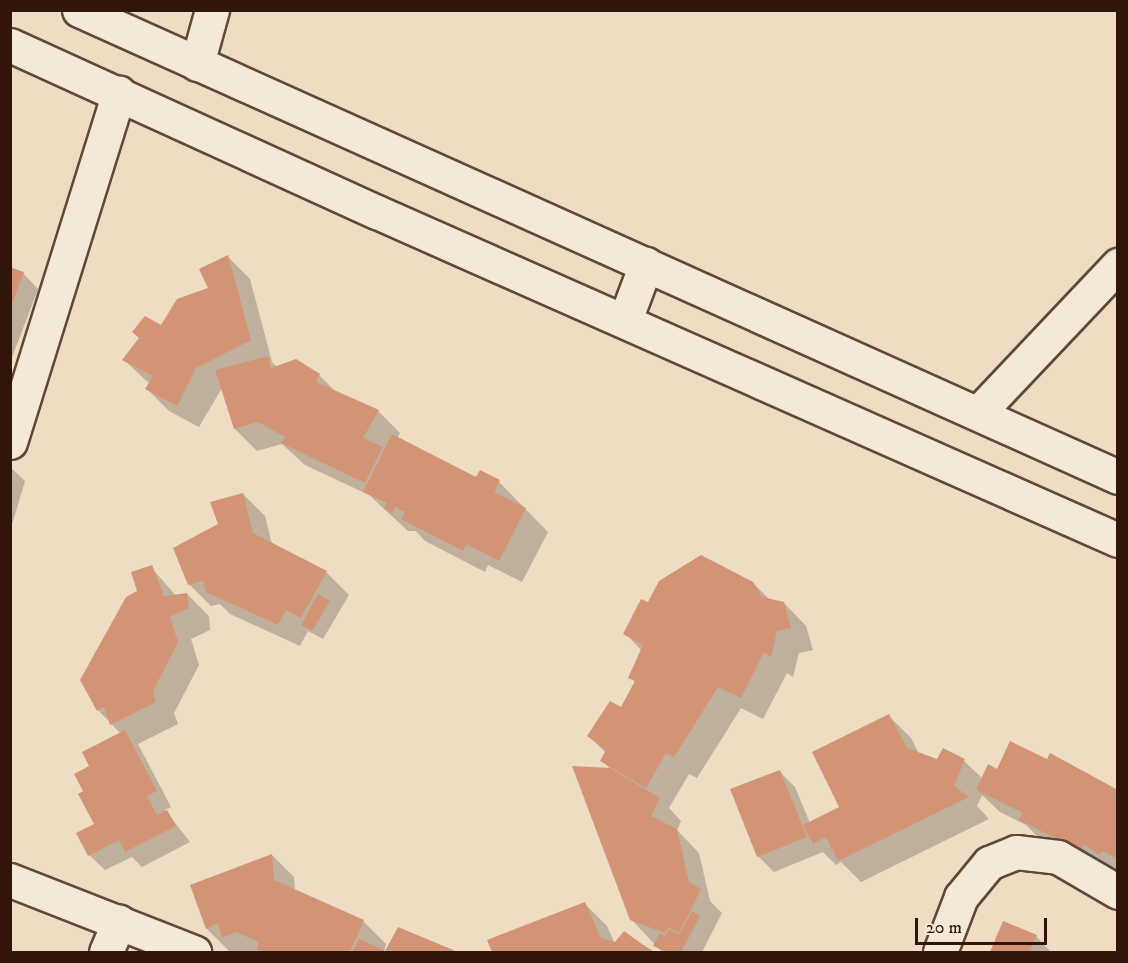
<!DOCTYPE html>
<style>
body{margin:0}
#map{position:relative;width:1128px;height:963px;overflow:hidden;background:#eedcc3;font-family:"IM FELL DW Pica",serif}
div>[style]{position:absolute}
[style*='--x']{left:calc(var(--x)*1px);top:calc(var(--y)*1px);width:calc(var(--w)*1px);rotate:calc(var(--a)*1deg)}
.shadow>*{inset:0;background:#0003}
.building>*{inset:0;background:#d29475}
.roads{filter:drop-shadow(2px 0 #614738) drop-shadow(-2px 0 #614738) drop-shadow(0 2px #614738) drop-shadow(0 -2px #614738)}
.minor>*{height:33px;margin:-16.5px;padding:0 16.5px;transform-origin:16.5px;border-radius:16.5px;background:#f4e8d8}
.secondary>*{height:33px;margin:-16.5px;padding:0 16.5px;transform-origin:16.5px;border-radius:16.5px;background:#f4e8d8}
span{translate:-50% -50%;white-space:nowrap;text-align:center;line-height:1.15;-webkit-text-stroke:5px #f4e8d8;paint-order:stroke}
.frame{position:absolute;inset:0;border:12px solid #32150a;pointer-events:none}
.scale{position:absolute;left:915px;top:918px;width:132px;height:27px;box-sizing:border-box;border:3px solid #32150a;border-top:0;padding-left:8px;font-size:18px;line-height:21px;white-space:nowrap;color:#32150a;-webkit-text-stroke:4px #f4e8d8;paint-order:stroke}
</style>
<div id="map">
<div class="shadow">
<i style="clip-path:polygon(228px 257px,250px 279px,272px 362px,277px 367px,319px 375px,336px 392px,378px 411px,400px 433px,397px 439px,477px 479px,480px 472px,499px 482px,548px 532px,522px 582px,488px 565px,485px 572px,425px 541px,416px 531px,408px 531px,369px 495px,305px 465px,282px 444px,257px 451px,235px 429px,222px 388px,199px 427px,169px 411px,147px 389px,150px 384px,124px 360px,211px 289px)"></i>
<i style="clip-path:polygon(10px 268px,23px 273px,38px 289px,11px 360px)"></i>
<i style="clip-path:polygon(10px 467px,25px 481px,10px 531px)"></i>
<i style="clip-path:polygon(243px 494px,265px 516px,272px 544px,326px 572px,349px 595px,323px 639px,308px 631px,300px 646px,230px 614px,220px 604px,211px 606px,189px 584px,220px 525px)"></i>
<i style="clip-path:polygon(151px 567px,176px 596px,187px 594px,209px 616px,210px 630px,191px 639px,199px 665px,174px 713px,178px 724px,138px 744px,171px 807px,165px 810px,190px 842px,142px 867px,132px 857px,105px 870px,89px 855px,96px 825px,85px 792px,91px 767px,121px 734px,98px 710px,139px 592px)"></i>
<i style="clip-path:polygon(753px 583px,770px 600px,784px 603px,806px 626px,813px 650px,799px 653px,793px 677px,787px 673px,763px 719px,741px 708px,697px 778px,689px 774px,669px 808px,681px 821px,677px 830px,699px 853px,710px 901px,722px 913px,702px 952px,662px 952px,631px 919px,611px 770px,602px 760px,606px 753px,589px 736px,622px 709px,636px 683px,630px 677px,642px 651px,625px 633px,649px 604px)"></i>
<i style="clip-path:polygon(889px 716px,911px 738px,919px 754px,937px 760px,943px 750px,964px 761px,983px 779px,997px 771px,1118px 791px,1118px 882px,1114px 878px,1117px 872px,1107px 865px,1103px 872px,1043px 842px,1026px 825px,1000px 812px,982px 795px,977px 806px,989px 819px,861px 882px,841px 862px,836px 865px,823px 852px,774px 872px,758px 856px,780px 772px,795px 787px,810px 823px,842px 808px)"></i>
<i style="clip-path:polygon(272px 855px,294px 877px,295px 891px,364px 922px,386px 944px,384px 952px,229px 951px,207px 929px,192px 886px)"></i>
<i style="clip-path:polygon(585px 904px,607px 926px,615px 944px,624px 933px,655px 952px,493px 952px,489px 941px)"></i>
<i style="clip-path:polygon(1004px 923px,1036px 936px,1051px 952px,991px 952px)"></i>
<i style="clip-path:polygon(399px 929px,455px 952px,386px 952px)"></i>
</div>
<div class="building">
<i style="clip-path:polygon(228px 255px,251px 340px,196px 368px,177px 406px,145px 389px,153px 376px,122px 360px,139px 338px,132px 332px,145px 316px,161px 325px,177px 299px,208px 288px,199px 269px)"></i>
<i style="clip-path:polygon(10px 267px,24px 272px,11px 306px,10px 305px)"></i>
<i style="clip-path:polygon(268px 356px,271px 368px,296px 359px,320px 374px,316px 382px,379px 410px,363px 438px,383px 447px,365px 483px,281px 443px,285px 437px,258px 422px,234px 429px,215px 370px)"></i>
<i style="clip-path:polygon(392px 434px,476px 477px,480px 470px,500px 480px,494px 492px,526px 508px,499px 561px,466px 544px,463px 551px,401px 519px,405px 512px,395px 507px,392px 513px,384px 509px,387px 503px,363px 492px)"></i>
<i style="clip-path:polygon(243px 493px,253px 533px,327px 571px,301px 618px,286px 610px,278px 625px,206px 592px,203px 581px,188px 585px,173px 548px,218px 524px,210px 502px)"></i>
<i style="clip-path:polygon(701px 555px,753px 582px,762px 597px,784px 602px,791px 628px,777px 631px,771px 657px,764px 652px,741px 698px,718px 687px,674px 757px,666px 753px,646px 788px,600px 761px,606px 750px,587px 736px,610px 701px,621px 707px,635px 681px,628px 678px,643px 645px,623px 634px,641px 599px,648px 602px,659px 581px)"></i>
<i style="clip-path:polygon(152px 565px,164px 596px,187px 593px,189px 608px,170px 617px,178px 642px,153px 691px,156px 702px,110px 725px,104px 707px,97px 711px,80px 680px,126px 597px,137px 591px,131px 572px)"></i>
<i style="clip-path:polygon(318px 594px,330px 601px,312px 631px,301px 625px)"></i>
<i style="clip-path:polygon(889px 714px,907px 748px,937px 759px,943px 748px,965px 759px,954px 786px,969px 797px,838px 861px,826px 837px,813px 844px,803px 825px,839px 807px,812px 752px)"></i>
<i style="clip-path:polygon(125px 730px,157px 791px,147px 796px,157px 815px,167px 810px,176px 826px,125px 852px,119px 840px,88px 856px,76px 833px,94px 824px,78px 794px,83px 791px,74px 774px,89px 766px,82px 752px)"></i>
<i style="clip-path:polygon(1010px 741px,1047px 759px,1050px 753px,1118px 790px,1118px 859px,1102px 851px,1099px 855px,1084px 844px,1081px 851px,1019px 820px,1023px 813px,976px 790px,988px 764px,997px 769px)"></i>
<i style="clip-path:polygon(572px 766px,610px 768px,660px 798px,651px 816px,677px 829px,689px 882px,701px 889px,679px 933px,668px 927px,665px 933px,630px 920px)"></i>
<i style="clip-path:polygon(780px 770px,807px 837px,757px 857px,730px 789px)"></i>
<i style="clip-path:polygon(272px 854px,274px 880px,364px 920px,350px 952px,264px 952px,257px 949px,259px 942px,236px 932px,222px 938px,218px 923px,206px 929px,190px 885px)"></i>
<i style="clip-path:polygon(585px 902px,601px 938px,615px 942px,624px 931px,653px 952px,492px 952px,487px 940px)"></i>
<i style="clip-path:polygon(692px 911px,700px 916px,681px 952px,667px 952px,653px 946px,660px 933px,665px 936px,669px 929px,679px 935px)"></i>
<i style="clip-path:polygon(1003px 921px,1037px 935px,1029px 952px,990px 952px)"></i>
<i style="clip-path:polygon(398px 927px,458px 952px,352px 952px,359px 939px,385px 951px)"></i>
</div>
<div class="roads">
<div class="minor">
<i style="--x:197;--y:64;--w:56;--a:-74.5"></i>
<i style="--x:978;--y:413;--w:204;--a:-46.6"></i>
<i style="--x:10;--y:442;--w:366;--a:-72.7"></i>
<i style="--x:10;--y:880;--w:198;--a:21.4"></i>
<i style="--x:106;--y:952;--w:33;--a:-67"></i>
<i style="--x:940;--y:952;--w:59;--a:-69.1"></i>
<i style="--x:961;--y:897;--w:44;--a:-50.5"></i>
<i style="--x:989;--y:863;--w:29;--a:-22"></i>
<i style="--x:1016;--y:852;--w:42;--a:6.8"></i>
<i style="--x:1058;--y:857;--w:69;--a:30.3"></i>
</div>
<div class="secondary">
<i style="--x:79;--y:10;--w:1139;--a:24.2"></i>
<i style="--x:10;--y:45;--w:403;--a:24.5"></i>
<i style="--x:377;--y:212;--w:810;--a:23.88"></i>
<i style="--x:625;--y:320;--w:60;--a:-69.4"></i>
</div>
</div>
<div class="frame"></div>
<div class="scale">20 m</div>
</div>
